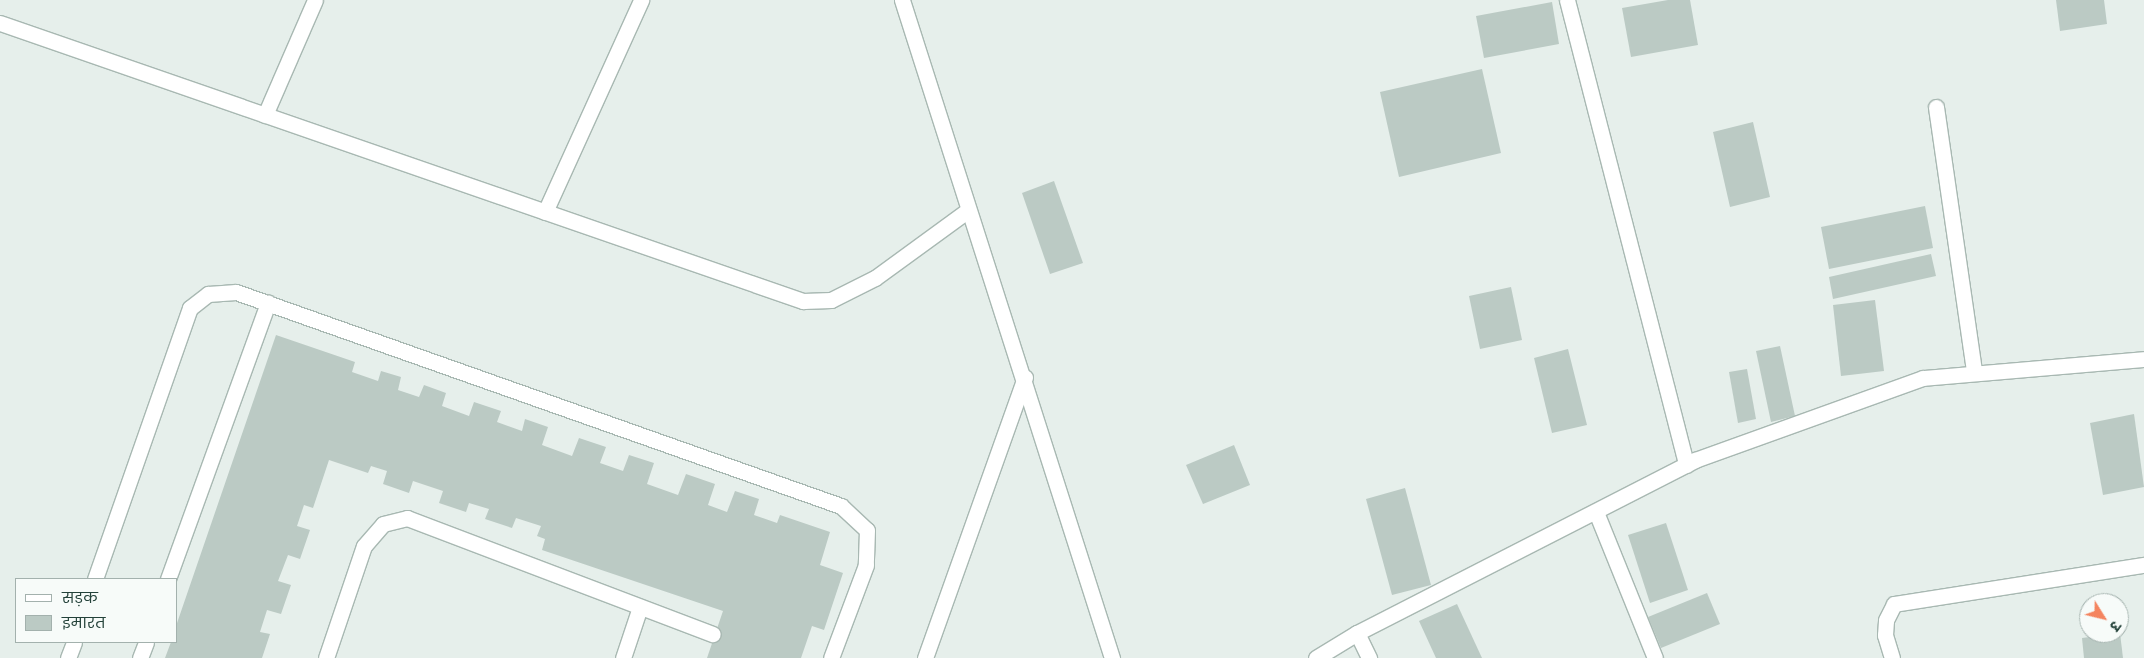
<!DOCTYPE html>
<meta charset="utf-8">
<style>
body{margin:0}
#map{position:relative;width:2144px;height:658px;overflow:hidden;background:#e6efeb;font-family:Poppins,"Noto Sans Devanagari",sans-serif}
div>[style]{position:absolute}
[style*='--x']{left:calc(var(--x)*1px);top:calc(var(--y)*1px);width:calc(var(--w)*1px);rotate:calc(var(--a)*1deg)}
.building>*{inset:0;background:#bbcac4}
.roads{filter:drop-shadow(1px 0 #a8b8b2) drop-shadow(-1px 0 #a8b8b2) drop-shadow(0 1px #a8b8b2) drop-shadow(0 -1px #a8b8b2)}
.minor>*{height:15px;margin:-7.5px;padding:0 7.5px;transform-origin:7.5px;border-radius:7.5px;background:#fff}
span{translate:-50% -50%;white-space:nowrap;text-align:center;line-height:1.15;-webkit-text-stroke:5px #f7fbf9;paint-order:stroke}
.legend{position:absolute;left:15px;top:578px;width:162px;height:65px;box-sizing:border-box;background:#f7fbf9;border:1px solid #a3b1ad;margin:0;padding:6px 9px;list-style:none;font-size:15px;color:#24423a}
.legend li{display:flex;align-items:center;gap:10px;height:25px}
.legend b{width:25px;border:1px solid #a3b1ad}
.north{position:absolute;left:2079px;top:593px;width:50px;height:50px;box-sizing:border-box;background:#f7fbf9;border:1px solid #a3b1ad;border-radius:50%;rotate:126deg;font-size:14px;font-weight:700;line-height:20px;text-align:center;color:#24423a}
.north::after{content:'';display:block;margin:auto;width:18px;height:22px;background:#f4845f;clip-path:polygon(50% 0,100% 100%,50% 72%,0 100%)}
</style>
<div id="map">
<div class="building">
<i style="clip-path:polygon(1668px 0,1690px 0,1698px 45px,1631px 57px,1622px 8px)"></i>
<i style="clip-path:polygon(2056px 0,2104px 0,2107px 24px,2060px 31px)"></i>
<i style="clip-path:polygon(1552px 2px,1559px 44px,1484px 58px,1476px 16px)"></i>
<i style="clip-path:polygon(1482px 69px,1501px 153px,1399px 177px,1380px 92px)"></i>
<i style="clip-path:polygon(1753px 122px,1770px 197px,1730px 207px,1713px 132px)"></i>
<i style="clip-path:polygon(1054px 181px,1083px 263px,1050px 274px,1022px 193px)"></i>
<i style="clip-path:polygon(1925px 206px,1933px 248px,1829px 269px,1821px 227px)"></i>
<i style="clip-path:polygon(1931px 254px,1936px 276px,1833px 299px,1829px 277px)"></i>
<i style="clip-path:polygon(1511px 287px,1522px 340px,1480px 349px,1469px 296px)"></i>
<i style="clip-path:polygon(1875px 300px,1884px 371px,1841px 376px,1833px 305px)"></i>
<i style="clip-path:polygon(276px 335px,355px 362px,352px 372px,378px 381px,381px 371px,401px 377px,398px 390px,419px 397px,424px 385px,446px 393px,442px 406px,469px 416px,474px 402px,501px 411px,497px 422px,522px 431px,525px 419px,548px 427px,542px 445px,572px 456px,579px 438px,606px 447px,600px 463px,623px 471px,629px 455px,654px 463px,647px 484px,678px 495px,686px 474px,715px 484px,708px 505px,727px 512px,735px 491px,759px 499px,754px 515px,777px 523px,780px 515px,830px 532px,820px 565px,843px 573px,824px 630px,812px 626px,801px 658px,707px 658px,723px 611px,542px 550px,545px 539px,537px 536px,541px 526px,516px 518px,512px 528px,485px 519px,489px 509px,469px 503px,466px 512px,439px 503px,443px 491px,413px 481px,409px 493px,383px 484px,387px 471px,371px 466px,368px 473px,329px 460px,313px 508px,304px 505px,297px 526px,310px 530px,300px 559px,288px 555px,278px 581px,291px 585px,281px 614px,267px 610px,260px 632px,270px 634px,262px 658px,165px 658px,171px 642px,176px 642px,176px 626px)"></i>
<i style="clip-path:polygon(1780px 346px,1795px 416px,1771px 422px,1756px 351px)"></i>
<i style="clip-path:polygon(1568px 349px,1587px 425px,1552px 433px,1534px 358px)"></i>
<i style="clip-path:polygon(1747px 369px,1756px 419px,1738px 423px,1729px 372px)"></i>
<i style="clip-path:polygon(2134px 414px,2144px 487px,2103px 495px,2090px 423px)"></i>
<i style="clip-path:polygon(1234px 445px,1250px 485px,1203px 504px,1186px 465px)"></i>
<i style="clip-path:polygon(1405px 488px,1431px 585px,1392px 595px,1366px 499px)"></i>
<i style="clip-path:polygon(1666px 523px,1688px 590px,1650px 603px,1628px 535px)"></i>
<i style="clip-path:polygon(1707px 593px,1720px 624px,1661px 648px,1648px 617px)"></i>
<i style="clip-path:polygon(1457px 604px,1482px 658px,1436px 658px,1419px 621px)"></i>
<i style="clip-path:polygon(2120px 633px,2123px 658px,2084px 658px,2082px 638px)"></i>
</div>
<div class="roads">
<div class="minor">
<i style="--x:902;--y:0;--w:691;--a:72.3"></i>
<i style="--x:1567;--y:0;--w:480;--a:75.6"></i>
<i style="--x:0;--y:23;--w:850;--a:19.1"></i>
<i style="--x:803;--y:301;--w:28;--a:-2"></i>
<i style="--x:831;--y:300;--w:49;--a:-26.6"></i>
<i style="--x:875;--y:278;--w:114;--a:-36.1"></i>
<i style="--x:1936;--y:107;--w:268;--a:81.8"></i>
<i style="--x:265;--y:115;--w:125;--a:-66.5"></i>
<i style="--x:545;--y:212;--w:233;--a:-65.6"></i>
<i style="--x:1596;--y:512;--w:157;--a:68"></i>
<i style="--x:95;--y:579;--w:287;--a:-70.7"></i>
<i style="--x:190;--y:308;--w:23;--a:-38"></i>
<i style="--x:208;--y:294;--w:28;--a:-4"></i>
<i style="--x:236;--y:292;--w:642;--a:19.48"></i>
<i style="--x:841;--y:506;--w:35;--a:43"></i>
<i style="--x:867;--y:530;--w:35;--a:92"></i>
<i style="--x:866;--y:565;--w:99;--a:110.6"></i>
<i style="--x:168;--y:579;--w:294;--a:-70.1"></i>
<i style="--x:1357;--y:633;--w:28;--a:64"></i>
<i style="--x:68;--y:658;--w:17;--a:-69"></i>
<i style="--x:140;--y:658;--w:17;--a:-69"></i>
<i style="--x:326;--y:658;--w:118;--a:-71.3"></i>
<i style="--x:364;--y:546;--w:29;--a:-49"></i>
<i style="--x:383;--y:524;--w:25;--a:-14"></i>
<i style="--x:407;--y:518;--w:327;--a:20.8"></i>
<i style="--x:623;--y:658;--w:54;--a:-71.6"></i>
<i style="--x:925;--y:658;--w:298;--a:-70.4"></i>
<i style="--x:1316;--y:658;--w:48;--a:-31.4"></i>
<i style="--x:1357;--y:633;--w:380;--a:-27.1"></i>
<i style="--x:1695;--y:460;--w:242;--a:-19.8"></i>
<i style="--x:1923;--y:378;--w:222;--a:-4.9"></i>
<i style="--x:1892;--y:658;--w:24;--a:-107"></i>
<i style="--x:1885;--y:635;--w:15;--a:-86"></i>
<i style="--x:1886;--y:620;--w:18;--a:-63"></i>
<i style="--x:1894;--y:604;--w:253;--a:-8.9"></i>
</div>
</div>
<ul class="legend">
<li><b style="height:6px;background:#fff"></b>सड़क</li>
<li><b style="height:14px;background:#bbcac4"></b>इमारत</li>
</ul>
<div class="north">उ</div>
</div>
